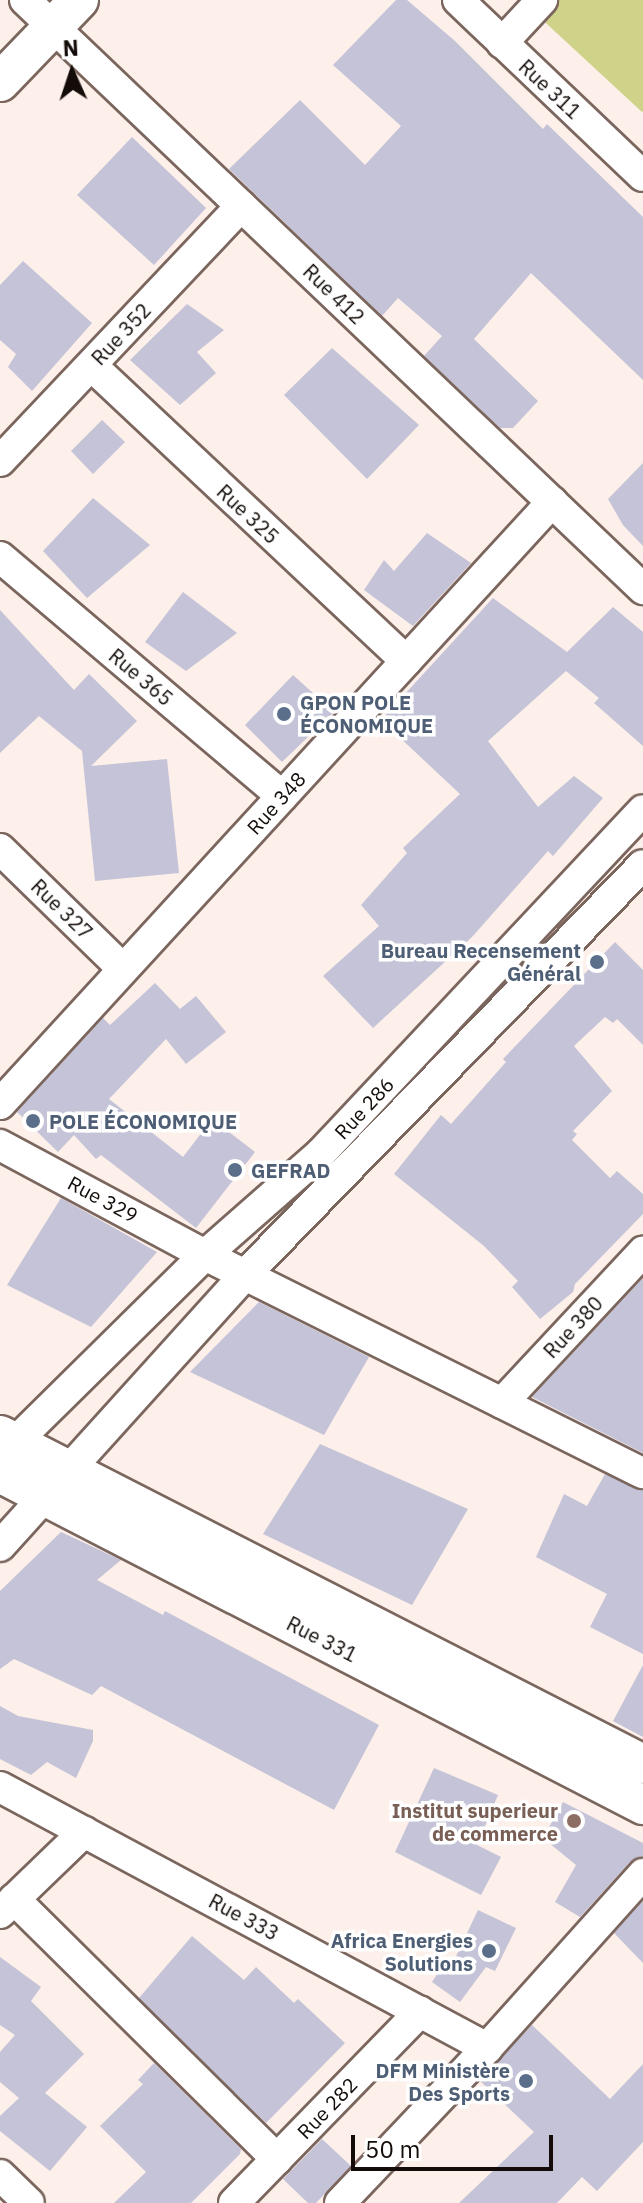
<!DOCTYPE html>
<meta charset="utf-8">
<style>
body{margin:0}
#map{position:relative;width:643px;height:2203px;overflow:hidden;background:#fdefe9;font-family:"IBM Plex Sans",sans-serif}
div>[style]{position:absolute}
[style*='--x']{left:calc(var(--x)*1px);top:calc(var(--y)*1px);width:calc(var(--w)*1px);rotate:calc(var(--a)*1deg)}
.green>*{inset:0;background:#cfd389}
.building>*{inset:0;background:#c4c3d7}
.roads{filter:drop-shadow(2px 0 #7b665e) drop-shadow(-2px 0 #7b665e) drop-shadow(0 2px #7b665e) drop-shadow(0 -2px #7b665e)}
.minor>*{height:30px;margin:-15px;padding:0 15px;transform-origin:15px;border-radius:15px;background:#fff}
.major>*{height:38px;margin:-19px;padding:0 19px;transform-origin:19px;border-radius:19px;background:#fff}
.dots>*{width:22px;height:22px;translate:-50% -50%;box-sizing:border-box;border:4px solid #fff;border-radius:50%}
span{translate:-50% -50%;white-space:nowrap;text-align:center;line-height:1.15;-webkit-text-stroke:7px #fff;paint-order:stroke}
.street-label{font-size:20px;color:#130c09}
.service-label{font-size:20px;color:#4e5e75;font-weight:700}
.left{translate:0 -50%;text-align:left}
.right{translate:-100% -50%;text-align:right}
.education-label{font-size:20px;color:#785e54;font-weight:700}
.north{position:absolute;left:32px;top:32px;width:80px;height:80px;-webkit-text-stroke:6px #fff;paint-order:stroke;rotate:357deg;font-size:22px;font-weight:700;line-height:32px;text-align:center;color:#130c09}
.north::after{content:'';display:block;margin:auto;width:28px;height:36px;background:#130c09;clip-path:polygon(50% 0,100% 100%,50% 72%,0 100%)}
.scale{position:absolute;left:351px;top:2135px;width:202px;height:36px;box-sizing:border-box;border:4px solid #130c09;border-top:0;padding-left:10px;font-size:24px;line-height:28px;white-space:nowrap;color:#130c09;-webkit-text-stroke:6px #fff;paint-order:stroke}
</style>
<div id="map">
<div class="green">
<i style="clip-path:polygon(521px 0,643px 0,643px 111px,642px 112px)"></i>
</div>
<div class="building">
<i style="clip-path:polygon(396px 0,407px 0,455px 41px,543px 129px,547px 124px,643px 217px,643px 380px,531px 273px,474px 339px,538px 401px,513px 428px,500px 428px,424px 356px,442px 336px,398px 298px,382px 316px,229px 169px,300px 100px,365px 165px,401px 126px,333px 65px)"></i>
<i style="clip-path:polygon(132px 137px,206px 208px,154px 265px,77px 195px)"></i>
<i style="clip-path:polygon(23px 261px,92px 323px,32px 391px,8px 367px,16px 354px,0 340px,0 285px)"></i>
<i style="clip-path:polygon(187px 304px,224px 330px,197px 352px,216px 373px,180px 405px,130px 360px)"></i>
<i style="clip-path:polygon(332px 348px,419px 425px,367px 479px,284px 395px)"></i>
<i style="clip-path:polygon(102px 420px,125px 442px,93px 474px,71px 451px)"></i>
<i style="clip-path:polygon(643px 463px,643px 546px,623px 525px,608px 499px)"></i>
<i style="clip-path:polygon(93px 498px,150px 545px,87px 598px,43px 551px)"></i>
<i style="clip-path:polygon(427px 533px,471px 563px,413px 626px,364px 590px,384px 560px,394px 571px)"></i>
<i style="clip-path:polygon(183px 592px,237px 633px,186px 671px,145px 642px)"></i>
<i style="clip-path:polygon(493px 598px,567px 652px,613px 607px,643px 632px,643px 746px,594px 703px,599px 698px,566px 671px,488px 741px,538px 807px,574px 776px,603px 798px,553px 856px,548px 851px,472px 937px,373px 1028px,323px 976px,379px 926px,361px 905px,407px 853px,403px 848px,460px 794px,381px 720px)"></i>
<i style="clip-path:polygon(0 610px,74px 690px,89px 674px,137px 721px,91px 766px,167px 759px,179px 873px,95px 881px,82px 751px,39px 716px,0 753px)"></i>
<i style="clip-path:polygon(293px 675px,334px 712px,282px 762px,245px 725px)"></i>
<i style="clip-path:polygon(615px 942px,643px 970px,643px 1045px,617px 1019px,613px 1023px,605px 1017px,574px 1046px,612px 1091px,573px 1131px,577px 1134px,572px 1140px,610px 1178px,617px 1171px,643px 1194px,643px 1214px,575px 1284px,573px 1292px,540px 1319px,512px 1287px,518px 1281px,484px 1246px,394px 1174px,441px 1115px,451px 1124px,506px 1062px,503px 1059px)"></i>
<i style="clip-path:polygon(155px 983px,180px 1009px,196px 996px,226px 1032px,186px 1064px,166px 1039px,109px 1099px,183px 1157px,212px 1119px,255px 1152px,196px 1228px,101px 1155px,96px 1159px,74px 1135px,58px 1152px,17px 1112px,103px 1018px,110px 1025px)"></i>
<i style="clip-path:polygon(61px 1198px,157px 1252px,91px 1327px,7px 1285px)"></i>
<i style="clip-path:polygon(643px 1278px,643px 1453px,532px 1397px)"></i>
<i style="clip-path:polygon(259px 1302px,369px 1357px,324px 1435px,190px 1372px)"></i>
<i style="clip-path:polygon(320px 1444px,468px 1509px,412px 1605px,263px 1534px)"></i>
<i style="clip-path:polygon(605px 1474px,643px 1491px,643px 1654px,590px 1627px,607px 1594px,536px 1557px,564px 1494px,587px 1506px)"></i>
<i style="clip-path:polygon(61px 1532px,121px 1560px,97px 1580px,163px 1615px,165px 1611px,379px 1725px,334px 1810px,101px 1686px,92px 1695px,14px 1659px,0 1669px,0 1591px)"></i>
<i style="clip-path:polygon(643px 1665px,643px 1737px,613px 1721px)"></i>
<i style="clip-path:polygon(0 1706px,18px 1716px,93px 1730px,93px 1741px,76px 1778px,47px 1762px,31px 1775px,0 1759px)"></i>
<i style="clip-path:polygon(434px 1768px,498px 1795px,477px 1845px,501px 1857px,481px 1895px,395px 1852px)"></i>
<i style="clip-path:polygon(563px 1802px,643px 1843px,643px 1856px,630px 1862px,580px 1917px,555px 1902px,576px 1865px,543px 1838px)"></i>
<i style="clip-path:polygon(643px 1901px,643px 1963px,614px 1933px)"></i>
<i style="clip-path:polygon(478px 1910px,516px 1928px,495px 1971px,486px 1967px,460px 2002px,432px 1982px,446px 1961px,452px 1965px)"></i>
<i style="clip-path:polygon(192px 1936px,244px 1980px,256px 1967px,294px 2003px,298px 1999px,345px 2043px,266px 2123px,139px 1998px)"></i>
<i style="clip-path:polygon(0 1957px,41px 1987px,31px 2001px,84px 2054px,45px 2093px,87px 2127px,50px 2171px,0 2131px,0 2116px,19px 2098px,0 2082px,0 2052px,15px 2035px,0 2025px)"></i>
<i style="clip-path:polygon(532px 2025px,610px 2099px,643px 2064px,643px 2142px,597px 2191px,582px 2177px,557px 2203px,459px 2203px,534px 2132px,480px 2081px)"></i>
<i style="clip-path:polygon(154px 2063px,241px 2149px,240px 2154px,191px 2203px,114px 2203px,146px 2172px,100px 2126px,143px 2084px,138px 2080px)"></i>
<i style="clip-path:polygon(322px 2139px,351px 2166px,316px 2203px,308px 2203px,283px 2179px)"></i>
</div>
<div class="roads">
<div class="minor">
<i style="--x:25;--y:0;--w:854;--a:43.62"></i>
<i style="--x:458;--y:0;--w:255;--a:43.6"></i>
<i style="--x:502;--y:43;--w:59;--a:-47.1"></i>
<i style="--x:92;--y:366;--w:431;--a:43.2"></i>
<i style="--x:0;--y:461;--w:351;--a:-46.6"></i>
<i style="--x:0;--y:557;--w:370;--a:40.3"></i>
<i style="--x:0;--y:849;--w:172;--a:44.3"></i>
<i style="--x:0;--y:1104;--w:817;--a:-47.48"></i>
<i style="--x:0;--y:1145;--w:233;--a:28.2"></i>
<i style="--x:205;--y:1255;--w:489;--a:26.5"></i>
<i style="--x:502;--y:1403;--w:207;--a:-47"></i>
<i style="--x:0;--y:1457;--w:288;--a:-44.6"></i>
<i style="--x:205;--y:1255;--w:154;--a:-41.3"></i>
<i style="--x:321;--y:1153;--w:470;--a:-46.8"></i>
<i style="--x:0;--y:1546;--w:365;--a:-47.9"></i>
<i style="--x:245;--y:1275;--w:571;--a:-45.85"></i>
<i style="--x:0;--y:1787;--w:553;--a:28.19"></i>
<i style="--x:14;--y:1899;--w:370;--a:44.7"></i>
<i style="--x:0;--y:1913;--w:117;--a:-44"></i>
<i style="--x:0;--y:2175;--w:40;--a:44"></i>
<i style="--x:234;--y:2203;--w:267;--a:-45.8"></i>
<i style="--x:340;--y:2203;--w:214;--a:-46.5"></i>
<i style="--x:487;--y:2048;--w:234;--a:-48.1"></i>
</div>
<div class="major">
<i style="--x:0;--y:82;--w:114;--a:-46.1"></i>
<i style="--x:0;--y:1435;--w:722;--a:27.1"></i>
<i style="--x:0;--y:1473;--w:724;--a:27.31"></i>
</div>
</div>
<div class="dots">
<i style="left:284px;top:714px;background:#5c6f8a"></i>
<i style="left:597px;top:962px;background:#5c6f8a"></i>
<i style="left:33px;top:1121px;background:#5c6f8a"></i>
<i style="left:235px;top:1170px;background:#5c6f8a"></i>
<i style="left:574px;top:1821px;background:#8d6e63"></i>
<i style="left:489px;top:1951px;background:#5c6f8a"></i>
<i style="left:526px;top:2081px;background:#5c6f8a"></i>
</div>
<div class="street-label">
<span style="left:550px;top:89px;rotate:43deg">Rue 311</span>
<span style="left:334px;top:294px;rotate:44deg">Rue 412</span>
<span style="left:121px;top:334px;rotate:-47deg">Rue 352</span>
<span style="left:248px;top:514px;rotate:43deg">Rue 325</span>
<span style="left:141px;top:677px;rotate:40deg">Rue 365</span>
<span style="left:276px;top:803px;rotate:-48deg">Rue 348</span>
<span style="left:62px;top:909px;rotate:44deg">Rue 327</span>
<span style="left:364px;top:1108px;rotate:-47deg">Rue 286</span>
<span style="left:103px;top:1199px;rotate:28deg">Rue 329</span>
<span style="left:573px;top:1327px;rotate:-47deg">Rue 380</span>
<span style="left:322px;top:1639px;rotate:27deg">Rue 331</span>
<span style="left:244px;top:1917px;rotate:28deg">Rue 333</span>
<span style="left:327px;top:2108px;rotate:-46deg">Rue 282</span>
</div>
<div class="service-label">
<span class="left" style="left:300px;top:714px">GPON POLE<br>ÉCONOMIQUE</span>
<span class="right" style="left:581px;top:962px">Bureau Recensement<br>Général</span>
<span class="left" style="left:49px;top:1121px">POLE ÉCONOMIQUE</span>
<span class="left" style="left:251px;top:1170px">GEFRAD</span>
<span class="right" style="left:473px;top:1952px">Africa Energies<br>Solutions</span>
<span class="right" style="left:510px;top:2082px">DFM Ministère<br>Des Sports</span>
</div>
<div class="education-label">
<span class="right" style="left:558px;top:1822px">Institut superieur<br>de commerce</span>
</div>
<div class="north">N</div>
<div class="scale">50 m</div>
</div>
